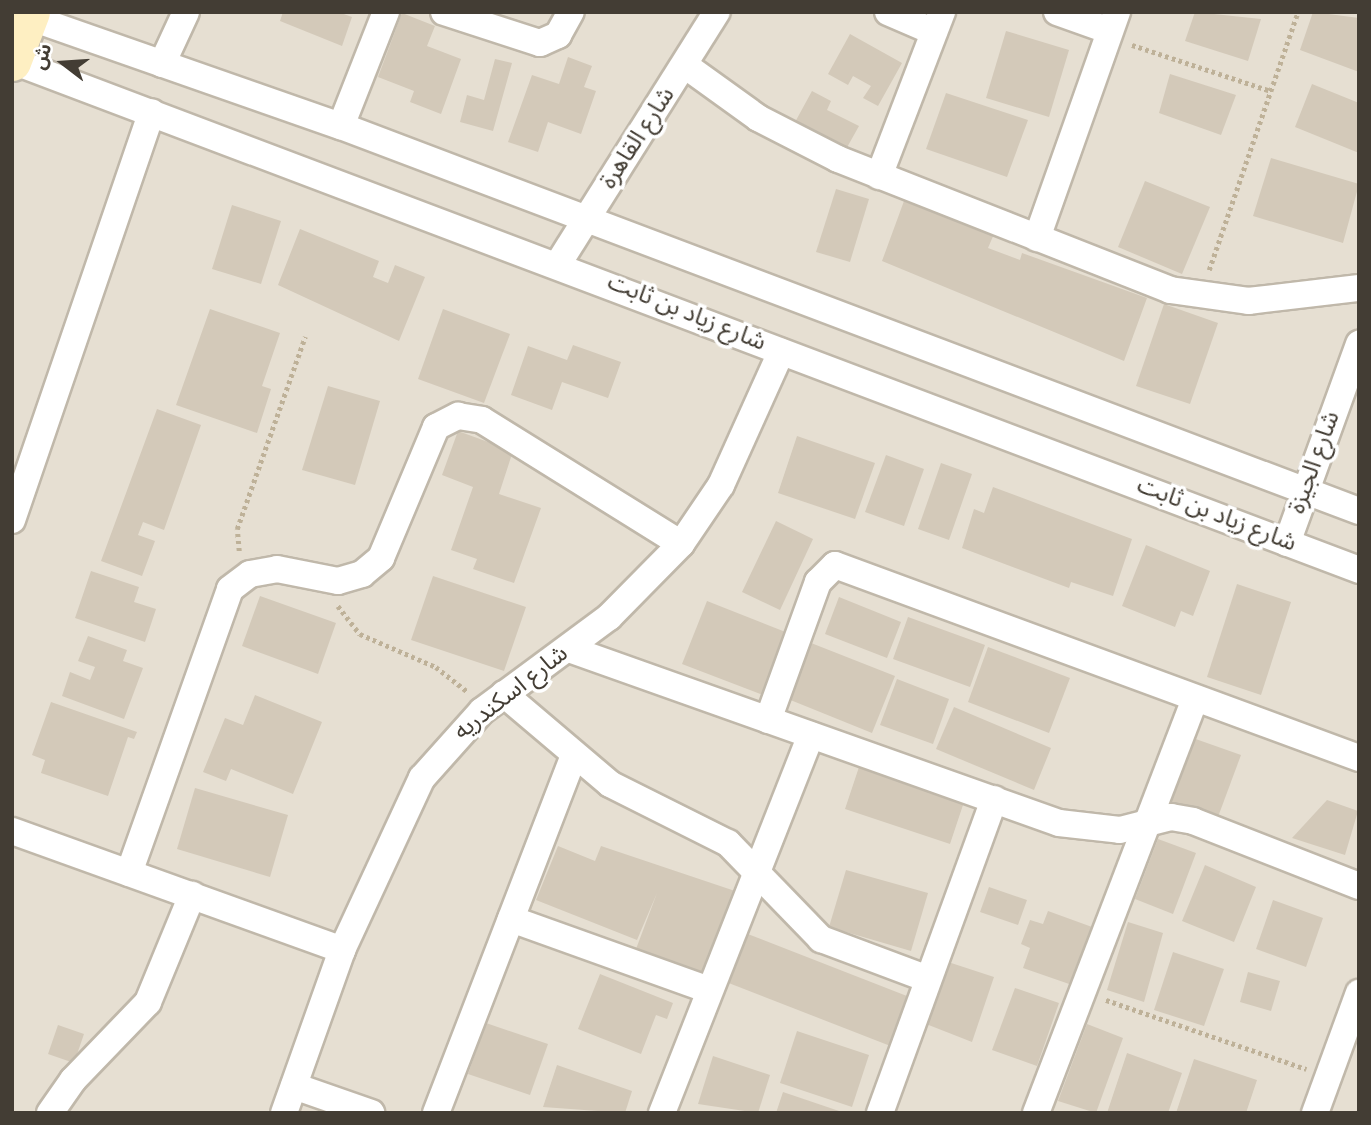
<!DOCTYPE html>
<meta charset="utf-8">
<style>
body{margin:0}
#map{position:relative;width:1371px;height:1125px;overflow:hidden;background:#f2ede4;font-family:Overpass,"Noto Sans Arabic",sans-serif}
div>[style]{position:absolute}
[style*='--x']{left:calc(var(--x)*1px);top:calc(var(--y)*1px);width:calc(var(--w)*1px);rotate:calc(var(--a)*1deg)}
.residential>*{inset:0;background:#e6dfd2}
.building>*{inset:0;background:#d3c9b9}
.path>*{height:4.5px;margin-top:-2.25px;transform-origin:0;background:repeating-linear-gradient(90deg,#beb198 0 3.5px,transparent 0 7px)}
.roads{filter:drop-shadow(2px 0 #c0b8aa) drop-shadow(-2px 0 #c0b8aa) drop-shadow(0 2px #c0b8aa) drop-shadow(0 -2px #c0b8aa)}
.street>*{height:26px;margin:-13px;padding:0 13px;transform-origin:13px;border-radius:13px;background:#fff}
.secondary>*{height:37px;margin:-18.5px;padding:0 18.5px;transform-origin:18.5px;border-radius:18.5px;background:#feefc2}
span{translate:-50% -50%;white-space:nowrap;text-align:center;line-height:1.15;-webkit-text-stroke:7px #fff;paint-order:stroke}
.street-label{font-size:24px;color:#433d34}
.frame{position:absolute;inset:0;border:14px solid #433d34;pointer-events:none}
.north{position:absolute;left:28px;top:28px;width:70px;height:70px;-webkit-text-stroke:5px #fff;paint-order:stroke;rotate:287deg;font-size:19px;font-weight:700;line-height:28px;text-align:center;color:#433d34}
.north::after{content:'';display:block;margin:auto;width:24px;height:32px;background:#433d34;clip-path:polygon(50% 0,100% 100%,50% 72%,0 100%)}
</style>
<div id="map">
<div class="residential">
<i style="clip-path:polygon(12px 12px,1359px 12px,1359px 1113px,12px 1113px)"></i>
</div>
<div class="building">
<i style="clip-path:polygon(283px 12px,338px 12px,352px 17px,342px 46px,280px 21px)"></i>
<i style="clip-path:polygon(1195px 12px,1261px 19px,1248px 61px,1185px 41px)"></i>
<i style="clip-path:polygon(1313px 12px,1359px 18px,1359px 72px,1300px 50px)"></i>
<i style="clip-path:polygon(402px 13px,435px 26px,427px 46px,461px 59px,441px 114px,410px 102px,414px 91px,378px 77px)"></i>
<i style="clip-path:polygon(1006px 31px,1069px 50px,1049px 117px,986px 98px)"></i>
<i style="clip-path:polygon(850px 34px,902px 63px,878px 106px,863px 98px,871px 86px,853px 76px,848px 85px,828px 74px)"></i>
<i style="clip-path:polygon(568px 57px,592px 66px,584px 87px,596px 91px,581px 134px,548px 122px,538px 152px,508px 142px,532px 75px,559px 84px)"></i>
<i style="clip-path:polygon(495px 59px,512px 63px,493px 131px,460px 122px,467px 95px,484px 100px)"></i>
<i style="clip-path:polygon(1170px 74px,1236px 95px,1221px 135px,1159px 113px)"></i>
<i style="clip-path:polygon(1312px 84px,1359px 103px,1359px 153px,1295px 127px)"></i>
<i style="clip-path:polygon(812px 91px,831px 101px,827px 110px,859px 126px,845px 151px,794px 124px)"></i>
<i style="clip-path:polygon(946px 93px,1028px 120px,1007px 177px,926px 149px)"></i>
<i style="clip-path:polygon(1271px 158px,1359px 184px,1343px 243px,1253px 216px)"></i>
<i style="clip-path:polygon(1145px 181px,1210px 207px,1182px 274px,1118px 247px)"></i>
<i style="clip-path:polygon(836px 189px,869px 199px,850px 262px,816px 252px)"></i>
<i style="clip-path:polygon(904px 201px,994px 234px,988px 248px,1020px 260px,1022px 253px,1147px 298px,1124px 361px,882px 261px)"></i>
<i style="clip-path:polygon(232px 205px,281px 221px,261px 284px,212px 269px)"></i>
<i style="clip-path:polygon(300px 229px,379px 261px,373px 277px,388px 283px,395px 265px,425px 277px,399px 341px,278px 285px)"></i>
<i style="clip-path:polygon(1164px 304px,1218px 323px,1190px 404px,1136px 386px)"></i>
<i style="clip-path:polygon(210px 309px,280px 333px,262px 386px,271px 389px,257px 433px,176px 405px)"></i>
<i style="clip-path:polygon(443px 309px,510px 334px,484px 403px,418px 379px)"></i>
<i style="clip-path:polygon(573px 345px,621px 362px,608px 398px,562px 382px,552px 410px,511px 395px,528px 346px,567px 360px)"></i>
<i style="clip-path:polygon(328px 386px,380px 401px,355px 485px,302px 470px)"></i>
<i style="clip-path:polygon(157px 409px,201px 425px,164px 530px,143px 522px,138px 535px,155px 541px,142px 576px,101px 561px)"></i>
<i style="clip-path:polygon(458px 431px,513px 451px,499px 494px,541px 508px,514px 583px,473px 569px,477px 559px,451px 550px,473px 487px,442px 475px)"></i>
<i style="clip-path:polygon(797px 436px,875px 463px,855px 519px,778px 493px)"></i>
<i style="clip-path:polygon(886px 455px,924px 469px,904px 526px,865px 512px)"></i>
<i style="clip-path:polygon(941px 463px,972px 474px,949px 540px,918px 529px)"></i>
<i style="clip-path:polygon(993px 487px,1132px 539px,1113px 596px,1071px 582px,1069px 588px,962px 548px,974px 509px,984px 513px)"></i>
<i style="clip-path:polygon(776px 521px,813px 539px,780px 610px,742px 592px)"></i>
<i style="clip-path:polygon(1146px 545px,1210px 571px,1193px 616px,1181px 611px,1175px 627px,1122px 606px)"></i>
<i style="clip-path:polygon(91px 571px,139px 587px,134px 602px,156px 609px,145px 642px,75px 618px)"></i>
<i style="clip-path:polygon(433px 576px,526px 607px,504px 671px,411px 640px)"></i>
<i style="clip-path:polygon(1237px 584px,1291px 602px,1261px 695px,1207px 677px)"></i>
<i style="clip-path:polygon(260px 596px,336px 623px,318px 674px,242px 646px)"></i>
<i style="clip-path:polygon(839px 597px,901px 622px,887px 658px,825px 634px)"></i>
<i style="clip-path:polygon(707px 601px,788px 633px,763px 695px,682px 664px)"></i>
<i style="clip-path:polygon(908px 617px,985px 645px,970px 687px,893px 659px)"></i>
<i style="clip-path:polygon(88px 636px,127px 650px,123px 661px,143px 668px,124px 719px,62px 696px,70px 672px,90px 680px,95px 667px,78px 661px)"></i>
<i style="clip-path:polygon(806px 641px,895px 676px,872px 733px,783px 697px)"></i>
<i style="clip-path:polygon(988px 647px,1070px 678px,1049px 733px,968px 702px)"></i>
<i style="clip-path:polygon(897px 679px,949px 699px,933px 744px,880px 725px)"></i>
<i style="clip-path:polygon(255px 695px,322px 722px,293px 794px,231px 769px,226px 781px,203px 772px,225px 718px,243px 725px)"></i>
<i style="clip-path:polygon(51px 702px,137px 732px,134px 739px,128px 737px,108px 796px,41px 773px,45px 760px,32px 755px)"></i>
<i style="clip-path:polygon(954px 707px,1051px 748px,1034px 790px,936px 749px)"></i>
<i style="clip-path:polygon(1190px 737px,1241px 755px,1215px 825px,1164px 807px)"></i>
<i style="clip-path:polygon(859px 767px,964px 802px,950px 844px,845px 809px)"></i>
<i style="clip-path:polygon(195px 788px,288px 815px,270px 877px,177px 849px)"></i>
<i style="clip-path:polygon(1327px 800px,1358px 811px,1345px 855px,1292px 838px)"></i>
<i style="clip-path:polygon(1158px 839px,1196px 853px,1173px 914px,1135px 899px)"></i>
<i style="clip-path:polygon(558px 846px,595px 861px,601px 846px,735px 891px,704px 974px,636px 949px,657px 893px,637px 940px,536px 900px)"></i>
<i style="clip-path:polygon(1205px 865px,1256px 887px,1234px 942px,1182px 921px)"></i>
<i style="clip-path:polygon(846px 870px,928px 893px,911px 951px,829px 927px)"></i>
<i style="clip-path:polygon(989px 887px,1027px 900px,1018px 925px,980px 912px)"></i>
<i style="clip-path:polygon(1273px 900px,1323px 918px,1306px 967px,1256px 949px)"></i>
<i style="clip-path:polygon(1048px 911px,1092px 927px,1072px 985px,1023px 968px,1030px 948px,1021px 944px,1030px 920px,1043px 924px)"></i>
<i style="clip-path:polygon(1128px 922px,1163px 933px,1144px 1002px,1107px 990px)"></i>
<i style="clip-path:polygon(740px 931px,912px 998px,893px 1047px,721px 980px)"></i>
<i style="clip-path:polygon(1173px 952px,1224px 969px,1204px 1026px,1154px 1010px)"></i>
<i style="clip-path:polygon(942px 960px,994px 977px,972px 1042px,921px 1022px)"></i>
<i style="clip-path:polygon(1248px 972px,1280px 981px,1271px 1011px,1240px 1002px)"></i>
<i style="clip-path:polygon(600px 974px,673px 1003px,667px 1019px,656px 1015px,641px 1054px,578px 1029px)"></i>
<i style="clip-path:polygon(1015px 988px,1059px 1003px,1037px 1066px,992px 1050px)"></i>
<i style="clip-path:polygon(486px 1023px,548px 1044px,530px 1095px,468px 1074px)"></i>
<i style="clip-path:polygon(1087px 1024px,1123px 1038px,1096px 1113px,1058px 1101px)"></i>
<i style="clip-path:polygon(58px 1025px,84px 1034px,74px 1063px,48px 1054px)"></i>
<i style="clip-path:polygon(797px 1031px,869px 1055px,852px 1107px,780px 1083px)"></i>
<i style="clip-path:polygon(1127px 1053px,1182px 1073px,1168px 1113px,1107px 1113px)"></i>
<i style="clip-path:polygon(713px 1056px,770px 1075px,758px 1113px,698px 1104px)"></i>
<i style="clip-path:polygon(1194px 1059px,1257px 1080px,1246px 1113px,1176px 1113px)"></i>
<i style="clip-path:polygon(557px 1065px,632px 1091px,625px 1113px,543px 1107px)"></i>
<i style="clip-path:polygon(783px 1092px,842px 1112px,842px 1113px,776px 1113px)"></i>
</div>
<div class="path">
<i style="--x:1132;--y:45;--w:146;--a:18.3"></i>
<i style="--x:1209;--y:270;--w:273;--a:-71"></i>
<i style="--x:239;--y:551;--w:22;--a:-95"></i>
<i style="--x:237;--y:529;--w:204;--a:-70.5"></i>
<i style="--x:338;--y:606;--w:36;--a:52"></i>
<i style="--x:360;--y:634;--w:83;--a:23.5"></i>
<i style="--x:436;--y:667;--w:39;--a:38"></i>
<i style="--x:1106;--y:1000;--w:212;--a:19"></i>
</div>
<div class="roads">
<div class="street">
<i style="--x:444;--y:12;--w:101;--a:17.9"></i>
<i style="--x:540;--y:43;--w:20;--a:-24"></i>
<i style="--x:558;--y:35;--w:26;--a:-61"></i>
<i style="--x:888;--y:12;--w:50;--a:23.5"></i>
<i style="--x:1057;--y:12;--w:56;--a:19.7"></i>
<i style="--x:29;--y:17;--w:330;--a:19.3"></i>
<i style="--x:341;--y:126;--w:1088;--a:20.72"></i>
<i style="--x:13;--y:61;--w:1439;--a:20.71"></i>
<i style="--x:162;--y:64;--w:57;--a:-65.2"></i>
<i style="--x:686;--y:66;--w:89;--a:35.8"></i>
<i style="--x:758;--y:118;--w:90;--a:27.1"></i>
<i style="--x:838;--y:159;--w:357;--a:21.5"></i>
<i style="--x:1170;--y:290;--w:79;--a:8"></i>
<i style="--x:1248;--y:301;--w:112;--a:-6.7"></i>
<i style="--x:341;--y:126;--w:123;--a:-68.5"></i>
<i style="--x:879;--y:176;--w:176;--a:-69"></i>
<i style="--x:1037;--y:238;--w:240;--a:-70.5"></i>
<i style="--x:558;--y:264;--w:298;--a:-57.8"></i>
<i style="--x:12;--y:520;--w:431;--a:-71.1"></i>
<i style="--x:1287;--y:543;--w:212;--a:-70.1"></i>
<i style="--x:569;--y:649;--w:520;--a:19.55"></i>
<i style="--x:1059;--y:823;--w:61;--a:6.5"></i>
<i style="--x:1120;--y:830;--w:53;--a:-14.3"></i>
<i style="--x:1171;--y:817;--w:22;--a:10"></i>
<i style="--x:1193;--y:821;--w:178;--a:21.4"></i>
<i style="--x:504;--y:694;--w:139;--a:40.3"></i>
<i style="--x:610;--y:784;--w:132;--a:26.6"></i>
<i style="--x:728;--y:843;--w:134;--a:45.9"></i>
<i style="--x:821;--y:939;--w:114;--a:20.5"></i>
<i style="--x:768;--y:720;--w:147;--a:-70.1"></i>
<i style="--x:818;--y:582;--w:24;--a:-45"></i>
<i style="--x:835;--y:565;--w:558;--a:20.22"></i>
<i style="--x:12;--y:831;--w:351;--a:19.8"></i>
<i style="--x:129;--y:873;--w:301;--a:-70.4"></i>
<i style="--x:230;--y:589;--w:25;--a:-37"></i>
<i style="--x:250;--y:574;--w:27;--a:-10"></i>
<i style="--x:277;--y:569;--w:62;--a:11.1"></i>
<i style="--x:338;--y:581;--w:25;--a:-16"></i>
<i style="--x:362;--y:574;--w:25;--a:-40"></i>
<i style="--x:381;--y:558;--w:142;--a:-67.2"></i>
<i style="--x:436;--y:427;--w:25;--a:-27"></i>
<i style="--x:458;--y:416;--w:24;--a:9"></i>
<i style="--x:482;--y:420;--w:234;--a:31.9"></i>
<i style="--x:511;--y:919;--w:210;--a:19.7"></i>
<i style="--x:294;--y:1086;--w:82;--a:19.3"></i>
<i style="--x:50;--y:1113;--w:40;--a:-55.1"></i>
<i style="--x:73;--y:1080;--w:108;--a:-46.1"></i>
<i style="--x:148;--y:1002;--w:116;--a:-67.6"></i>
<i style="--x:284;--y:1113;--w:173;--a:-70.4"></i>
<i style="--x:342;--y:950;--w:190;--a:-65.1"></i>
<i style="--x:422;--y:778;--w:90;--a:-48.2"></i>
<i style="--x:482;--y:711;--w:158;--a:-36.5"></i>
<i style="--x:609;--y:617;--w:103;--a:-45.4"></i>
<i style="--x:681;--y:544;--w:71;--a:-55.9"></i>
<i style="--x:721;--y:485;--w:146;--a:-65.7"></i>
<i style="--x:436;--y:1113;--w:381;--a:-68.9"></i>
<i style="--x:662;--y:1113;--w:406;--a:-68.5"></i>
<i style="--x:880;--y:1113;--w:334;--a:-70"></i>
<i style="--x:1036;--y:1113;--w:443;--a:-69"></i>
<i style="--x:1315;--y:1113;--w:128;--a:-69.9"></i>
</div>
<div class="secondary">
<i style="--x:12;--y:62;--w:53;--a:-69.2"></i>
</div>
</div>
<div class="street-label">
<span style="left:639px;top:139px;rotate:-57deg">شارع القاهرة</span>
<span style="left:686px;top:314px;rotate:22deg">شارع زياد بن ثابت</span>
<span style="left:1316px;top:463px;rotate:-70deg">شارع الجيزة</span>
<span style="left:1216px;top:516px;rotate:21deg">شارع زياد بن ثابت</span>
<span style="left:512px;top:694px;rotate:-38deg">شارع اسكندريه</span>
</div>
<div class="frame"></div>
<div class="north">ش</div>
</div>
